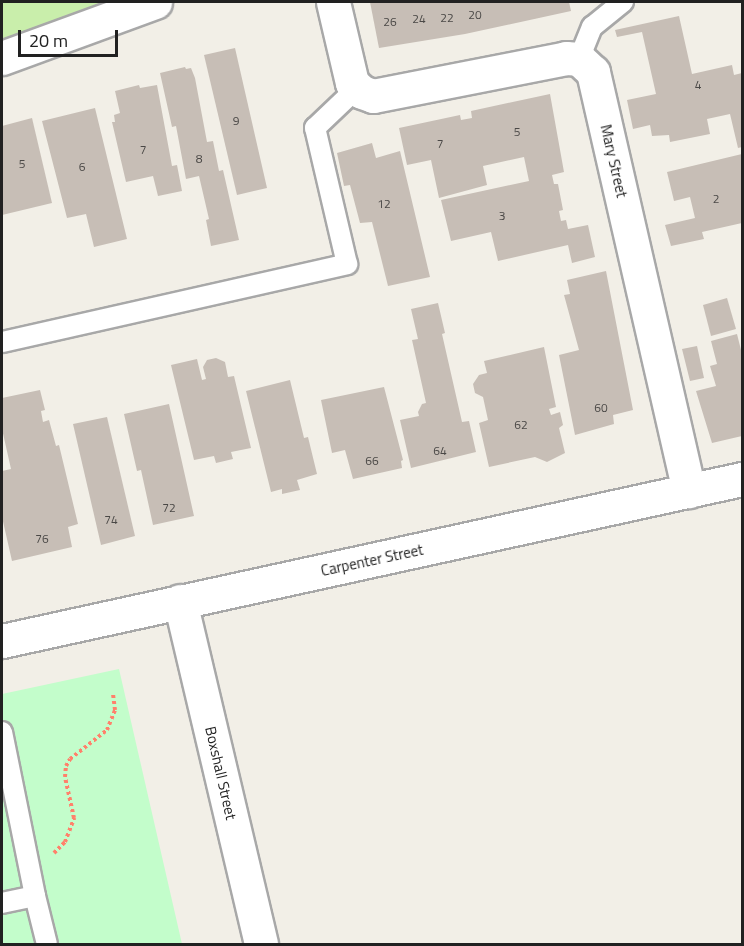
<!DOCTYPE html>
<style>
body{margin:0}
#map{position:relative;width:744px;height:946px;overflow:hidden;background:#f2efe7;font-family:"Titillium Web",sans-serif}
div>[style]{position:absolute}
[style*='--x']{left:calc(var(--x)*1px);top:calc(var(--y)*1px);width:calc(var(--w)*1px);rotate:calc(var(--a)*1deg)}
.grass>*{inset:0;background:#c9eeab}
.park>*{inset:0;background:#c3fdcb}
.building>*{inset:0;background:#c7beb6}
.path>*{height:4px;margin-top:-2px;transform-origin:0;background:repeating-linear-gradient(90deg,#ff816b 0 3px,transparent 0 6px)}
.roads{filter:drop-shadow(2px 0 #a8a8a8) drop-shadow(-2px 0 #a8a8a8) drop-shadow(0 2px #a8a8a8) drop-shadow(0 -2px #a8a8a8)}
.service>*{height:20px;margin:-10px;padding:0 10px;transform-origin:10px;border-radius:10px;background:#fff}
.minor>*{height:33px;margin:-16.5px;padding:0 16.5px;transform-origin:16.5px;border-radius:16.5px;background:#fff}
span{translate:-50% -50%;white-space:nowrap;text-align:center;line-height:1.15;-webkit-text-stroke:4.5px #fff;paint-order:stroke}
.number-label{font-size:12px;color:#4a4846}
.number-label span{-webkit-text-stroke-width:0}
.street-label{font-size:15px;color:#212121}
.frame{position:absolute;inset:0;border:3px solid #212121;pointer-events:none}
.scale{position:absolute;left:18px;top:30px;width:100px;height:27px;box-sizing:border-box;border:3px solid #212121;border-top:0;padding-left:8px;font-size:18px;line-height:21px;white-space:nowrap;color:#212121;-webkit-text-stroke:4px #fff;paint-order:stroke}
</style>
<div id="map">
<div class="grass">
<i style="clip-path:polygon(2px 2px,109px 2px,2px 40px)"></i>
</div>
<div class="park">
<i style="clip-path:polygon(119px 669px,182px 944px,2px 944px,2px 694px)"></i>
</div>
<div class="building">
<i style="clip-path:polygon(370px 2px,569px 2px,571px 11px,465px 34px,379px 48px)"></i>
<i style="clip-path:polygon(679px 16px,692px 74px,732px 65px,734px 75px,742px 73px,742px 147px,738px 148px,730px 114px,707px 119px,710px 134px,670px 142px,669px 135px,652px 136px,650px 125px,633px 129px,627px 100px,656px 94px,642px 32px,617px 37px,615px 30px)"></i>
<i style="clip-path:polygon(235px 48px,267px 188px,237px 195px,204px 55px)"></i>
<i style="clip-path:polygon(185px 67px,186px 69px,191px 68px,195px 78px,207px 142px,213px 141px,219px 171px,223px 170px,239px 240px,211px 246px,206px 220px,209px 219px,199px 176px,186px 179px,176px 126px,172px 127px,160px 73px)"></i>
<i style="clip-path:polygon(139px 85px,140px 88px,157px 85px,172px 166px,177px 165px,182px 191px,158px 196px,153px 176px,126px 182px,112px 122px,115px 122px,114px 115px,120px 113px,115px 91px)"></i>
<i style="clip-path:polygon(550px 94px,564px 172px,552px 175px,554px 184px,558px 184px,563px 210px,559px 211px,561px 221px,566px 220px,568px 229px,588px 225px,595px 257px,572px 263px,568px 245px,498px 261px,491px 232px,451px 241px,441px 200px,529px 181px,524px 157px,483px 166px,487px 185px,439px 198px,431px 160px,407px 165px,399px 128px,460px 115px,461px 120px,472px 118px,471px 111px)"></i>
<i style="clip-path:polygon(95px 108px,127px 239px,94px 247px,86px 214px,67px 218px,42px 121px)"></i>
<i style="clip-path:polygon(32px 118px,52px 203px,2px 215px,2px 126px)"></i>
<i style="clip-path:polygon(372px 143px,376px 158px,400px 151px,430px 277px,388px 286px,372px 222px,360px 223px,350px 185px,344px 186px,337px 153px)"></i>
<i style="clip-path:polygon(742px 154px,742px 223px,702px 232px,704px 239px,671px 246px,665px 225px,695px 218px,690px 197px,674px 201px,667px 172px)"></i>
<i style="clip-path:polygon(606px 271px,633px 410px,613px 415px,614px 424px,575px 435px,559px 355px,579px 350px,564px 295px,570px 294px,567px 280px)"></i>
<i style="clip-path:polygon(727px 298px,736px 329px,711px 336px,703px 305px)"></i>
<i style="clip-path:polygon(438px 303px,445px 333px,442px 334px,462px 422px,469px 421px,476px 452px,411px 468px,400px 420px,419px 416px,418px 412px,422px 404px,426px 403px,412px 340px,418px 339px,411px 309px)"></i>
<i style="clip-path:polygon(737px 334px,742px 354px,742px 436px,712px 443px,696px 391px,716px 386px,710px 366px,717px 364px,711px 341px)"></i>
<i style="clip-path:polygon(697px 346px,704px 378px,690px 381px,682px 349px)"></i>
<i style="clip-path:polygon(544px 347px,556px 407px,549px 409px,551px 415px,560px 412px,563px 425px,559px 428px,565px 453px,547px 462px,535px 457px,489px 467px,479px 423px,488px 420px,483px 397px,475px 393px,473px 384px,479px 375px,487px 373px,484px 361px)"></i>
<i style="clip-path:polygon(216px 358px,225px 362px,228px 377px,234px 376px,251px 448px,231px 452px,233px 459px,216px 463px,214px 456px,194px 460px,171px 365px,197px 359px,202px 380px,206px 379px,203px 367px,207px 360px)"></i>
<i style="clip-path:polygon(290px 380px,304px 438px,308px 437px,317px 474px,297px 480px,300px 490px,282px 494px,282px 489px,271px 492px,246px 391px)"></i>
<i style="clip-path:polygon(384px 387px,403px 460px,401px 461px,402px 468px,353px 479px,345px 450px,332px 453px,321px 400px)"></i>
<i style="clip-path:polygon(40px 390px,45px 410px,41px 411px,43px 422px,49px 420px,56px 446px,59px 445px,78px 524px,68px 527px,72px 547px,12px 561px,2px 517px,2px 471px,11px 469px,2px 429px,2px 398px)"></i>
<i style="clip-path:polygon(169px 404px,194px 516px,153px 525px,141px 470px,137px 471px,124px 414px)"></i>
<i style="clip-path:polygon(107px 417px,135px 536px,101px 545px,73px 424px)"></i>
</div>
<div class="path">
<i style="--x:54;--y:853;--w:16;--a:-45"></i>
<i style="--x:65;--y:842;--w:26;--a:-69"></i>
<i style="--x:74;--y:818;--w:42;--a:-102.4"></i>
<i style="--x:65;--y:777;--w:11;--a:-85"></i>
<i style="--x:66;--y:766;--w:8;--a:-60"></i>
<i style="--x:70;--y:759;--w:47;--a:-38.1"></i>
<i style="--x:107;--y:730;--w:22;--a:-68"></i>
<i style="--x:115;--y:710;--w:16;--a:-97"></i>
</div>
<div class="roads">
<div class="service">
<i style="--x:579;--y:59;--w:35;--a:-68"></i>
<i style="--x:592;--y:27;--w:40;--a:-39"></i>
<i style="--x:2;--y:342;--w:354;--a:-12.7"></i>
<i style="--x:347;--y:264;--w:140;--a:-103.2"></i>
<i style="--x:315;--y:128;--w:58;--a:-43.6"></i>
<i style="--x:2;--y:732;--w:167;--a:78.6"></i>
<i style="--x:35;--y:896;--w:34;--a:168"></i>
<i style="--x:35;--y:896;--w:49;--a:76"></i>
</div>
<div class="minor">
<i style="--x:333;--y:2;--w:83;--a:76.8"></i>
<i style="--x:352;--y:83;--w:13;--a:42"></i>
<i style="--x:362;--y:92;--w:12;--a:20"></i>
<i style="--x:373;--y:96;--w:197;--a:-11.1"></i>
<i style="--x:566;--y:58;--w:13;--a:4"></i>
<i style="--x:579;--y:59;--w:19;--a:43"></i>
<i style="--x:593;--y:72;--w:430;--a:77.1"></i>
<i style="--x:2;--y:58;--w:163;--a:-20.1"></i>
<i style="--x:180;--y:601;--w:352;--a:76.7"></i>
<i style="--x:2;--y:641;--w:758;--a:-12.35"></i>
</div>
</div>
<div class="number-label">
<span style="left:475px;top:15px">20</span>
<span style="left:447px;top:18px">22</span>
<span style="left:419px;top:19px">24</span>
<span style="left:390px;top:22px">26</span>
<span style="left:698px;top:85px">4</span>
<span style="left:236px;top:121px">9</span>
<span style="left:517px;top:132px">5</span>
<span style="left:440px;top:144px">7</span>
<span style="left:143px;top:150px">7</span>
<span style="left:199px;top:159px">8</span>
<span style="left:22px;top:164px">5</span>
<span style="left:82px;top:167px">6</span>
<span style="left:716px;top:199px">2</span>
<span style="left:384px;top:204px">12</span>
<span style="left:502px;top:216px">3</span>
<span style="left:601px;top:408px">60</span>
<span style="left:521px;top:425px">62</span>
<span style="left:440px;top:451px">64</span>
<span style="left:372px;top:461px">66</span>
<span style="left:169px;top:508px">72</span>
<span style="left:111px;top:520px">74</span>
<span style="left:42px;top:539px">76</span>
</div>
<div class="street-label">
<span style="left:614px;top:161px;rotate:77deg">Mary Street</span>
<span style="left:372px;top:560px;rotate:-12deg">Carpenter Street</span>
<span style="left:221px;top:773px;rotate:77deg">Boxshall Street</span>
</div>
<div class="frame"></div>
<div class="scale">20 m</div>
</div>
